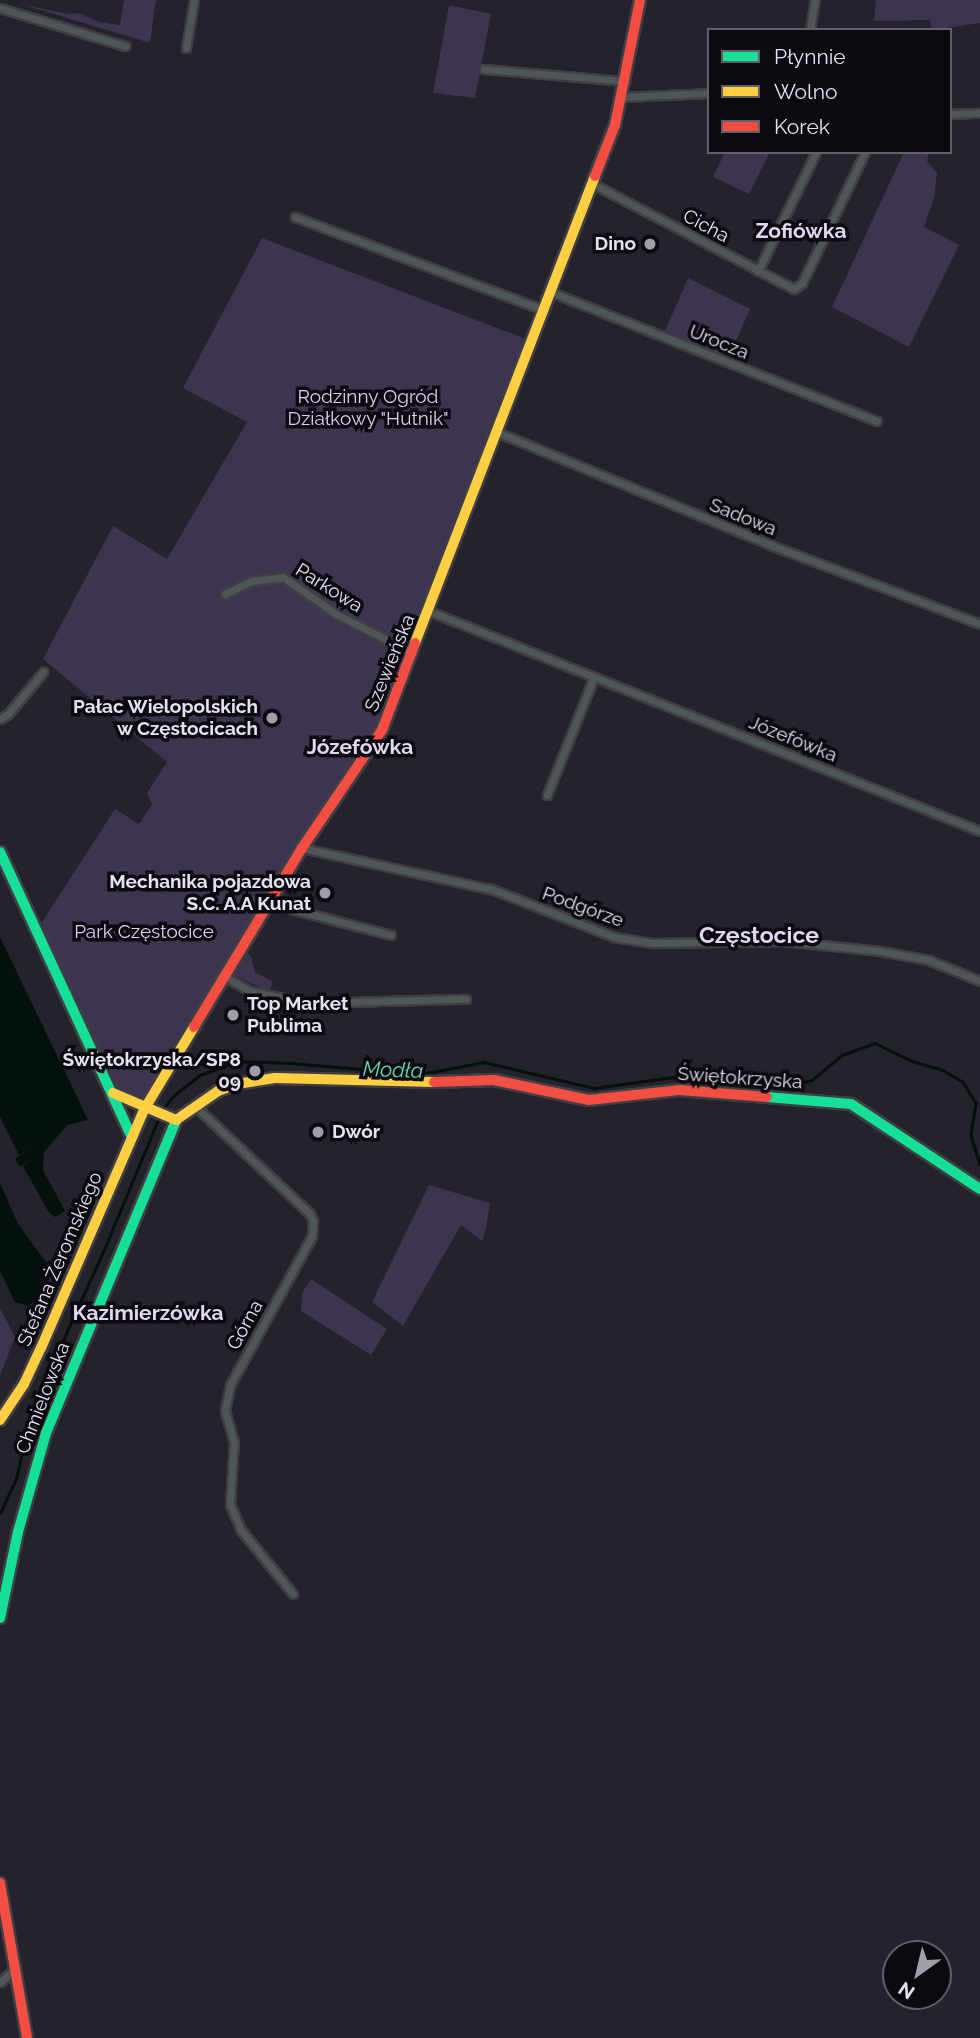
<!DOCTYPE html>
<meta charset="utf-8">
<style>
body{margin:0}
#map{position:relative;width:980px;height:2038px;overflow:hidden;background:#24222b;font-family:Raleway,sans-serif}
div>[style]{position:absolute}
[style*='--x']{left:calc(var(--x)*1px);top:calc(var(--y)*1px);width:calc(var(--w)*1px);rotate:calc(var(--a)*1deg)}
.green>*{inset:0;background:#3d344f}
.water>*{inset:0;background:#03100b}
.stream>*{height:2.5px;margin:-1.25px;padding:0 1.25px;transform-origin:1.25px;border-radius:1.25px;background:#03100b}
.roads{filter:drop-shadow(2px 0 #403e45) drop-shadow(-2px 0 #403e45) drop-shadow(0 2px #403e45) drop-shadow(0 -2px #403e45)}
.street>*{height:7px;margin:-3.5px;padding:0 3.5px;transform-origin:3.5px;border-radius:3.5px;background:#4f5756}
.fast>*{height:10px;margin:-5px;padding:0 5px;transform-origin:5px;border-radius:5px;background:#16e098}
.slow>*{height:10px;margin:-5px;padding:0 5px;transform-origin:5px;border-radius:5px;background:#ffcf43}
.jam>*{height:10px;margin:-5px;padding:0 5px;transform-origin:5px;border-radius:5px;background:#f24e42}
.dots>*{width:19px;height:19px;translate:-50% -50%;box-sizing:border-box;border:4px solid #0c0911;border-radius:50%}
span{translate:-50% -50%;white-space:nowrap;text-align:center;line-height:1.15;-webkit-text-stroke:7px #0c0911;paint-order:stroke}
.street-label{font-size:19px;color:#e5e1ed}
.poi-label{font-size:19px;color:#e5e1ed;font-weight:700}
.right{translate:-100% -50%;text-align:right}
.left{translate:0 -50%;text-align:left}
.park-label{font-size:19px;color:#dad0f2}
.neighbourhood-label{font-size:21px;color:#ded7ef;font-weight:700}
.water-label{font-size:21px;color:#63d8b6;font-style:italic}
.quarter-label{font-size:23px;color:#ded7ef;font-weight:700}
.legend{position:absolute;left:707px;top:28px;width:245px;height:126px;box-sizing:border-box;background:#0c0911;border:2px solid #635f69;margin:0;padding:9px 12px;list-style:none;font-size:21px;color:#e5e1ed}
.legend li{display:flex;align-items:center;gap:14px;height:35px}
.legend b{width:35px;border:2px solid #635f69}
.north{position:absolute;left:882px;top:1940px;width:70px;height:70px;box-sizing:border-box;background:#0c0911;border:2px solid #635f69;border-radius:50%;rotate:214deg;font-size:19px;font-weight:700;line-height:28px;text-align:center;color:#e5e1ed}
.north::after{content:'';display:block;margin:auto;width:24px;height:32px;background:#a19ea9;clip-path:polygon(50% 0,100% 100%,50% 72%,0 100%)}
</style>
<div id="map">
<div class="green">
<i style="clip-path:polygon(124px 0,156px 0,150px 43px,21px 4px,67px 14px,79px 13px,99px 22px,120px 25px)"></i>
<i style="clip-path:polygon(876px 0,980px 0,980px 23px,932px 30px,930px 20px,874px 21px)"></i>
<i style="clip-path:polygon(449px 5px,491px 14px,475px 98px,433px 93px)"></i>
<i style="clip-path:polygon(725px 152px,770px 152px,749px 194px,713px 177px)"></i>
<i style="clip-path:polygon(904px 152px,929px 152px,927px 161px,937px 173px,934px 198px,924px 227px,959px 245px,909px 347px,832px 307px)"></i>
<i style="clip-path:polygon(262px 238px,526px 339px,408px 646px,339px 611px,282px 574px,336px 614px,413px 653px,382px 730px,302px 848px,145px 1108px,113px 1093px,37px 930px,115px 809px,139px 824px,152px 804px,147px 793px,167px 762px,43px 659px,113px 526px,167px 559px,247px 422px,183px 388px)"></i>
<i style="clip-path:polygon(688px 278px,750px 309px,729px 357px,665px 331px)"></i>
<i style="clip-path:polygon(247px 953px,251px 956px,255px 972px,273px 982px,269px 992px,233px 974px)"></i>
<i style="clip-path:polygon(429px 1185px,490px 1203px,486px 1228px,482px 1241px,461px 1225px,403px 1326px,372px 1302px)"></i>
<i style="clip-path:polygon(311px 1279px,387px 1329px,371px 1355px,301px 1311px,302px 1293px)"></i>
<i style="clip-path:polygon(0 1308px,15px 1337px,0 1376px)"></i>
</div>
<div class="water">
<i style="clip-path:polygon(0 937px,88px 1120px,67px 1125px,44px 1152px,43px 1170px,65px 1211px,55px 1217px,48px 1211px,23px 1166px,37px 1155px,20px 1167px,15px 1159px,32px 1147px,19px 1155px,0 1117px)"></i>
<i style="clip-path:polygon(0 1183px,18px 1224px,51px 1269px,38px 1296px,29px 1306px,15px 1302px,0 1271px)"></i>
</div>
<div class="stream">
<i style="--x:163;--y:1109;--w:16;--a:-52"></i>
<i style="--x:173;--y:1096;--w:34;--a:-38"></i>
<i style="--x:200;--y:1075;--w:41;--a:-19.7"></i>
<i style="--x:239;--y:1061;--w:52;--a:2.2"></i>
<i style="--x:291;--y:1063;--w:130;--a:4.8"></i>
<i style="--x:421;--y:1074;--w:64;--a:-10.8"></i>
<i style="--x:484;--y:1062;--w:113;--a:13.3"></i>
<i style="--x:594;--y:1088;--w:86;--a:-8"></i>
<i style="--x:679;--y:1076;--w:106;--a:6"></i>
<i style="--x:784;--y:1087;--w:29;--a:-14"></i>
<i style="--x:812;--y:1080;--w:39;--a:-40"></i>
<i style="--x:842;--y:1055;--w:35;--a:-20"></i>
<i style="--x:875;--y:1043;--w:41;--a:25.9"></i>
<i style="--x:912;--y:1061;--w:32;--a:16"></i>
<i style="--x:943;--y:1070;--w:23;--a:31"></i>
<i style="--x:963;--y:1082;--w:25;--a:58"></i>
<i style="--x:976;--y:1103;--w:32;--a:99"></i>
<i style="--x:971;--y:1135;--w:30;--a:73"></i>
<i style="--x:0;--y:1513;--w:38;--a:-65"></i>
<i style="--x:16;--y:1479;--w:72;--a:-77.1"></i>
<i style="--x:32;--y:1409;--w:172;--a:-65.7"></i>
<i style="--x:103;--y:1252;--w:148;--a:-67.4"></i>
</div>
<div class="roads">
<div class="street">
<i style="--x:0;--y:8;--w:131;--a:16.9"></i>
<i style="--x:810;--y:30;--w:30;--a:-81"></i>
<i style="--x:186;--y:48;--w:49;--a:-80.5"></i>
<i style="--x:484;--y:69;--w:142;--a:4.9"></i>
<i style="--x:623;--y:97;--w:86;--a:-2.7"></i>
<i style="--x:950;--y:114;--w:30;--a:-2"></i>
<i style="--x:593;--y:184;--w:227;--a:27.6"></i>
<i style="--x:794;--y:289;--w:10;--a:-37"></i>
<i style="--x:802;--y:283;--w:145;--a:-64.3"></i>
<i style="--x:295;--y:217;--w:266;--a:20.5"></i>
<i style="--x:758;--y:271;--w:132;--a:-64"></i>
<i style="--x:551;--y:292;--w:350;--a:21.6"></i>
<i style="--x:497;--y:432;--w:299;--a:22.4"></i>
<i style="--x:773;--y:546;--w:221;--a:20.6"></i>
<i style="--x:225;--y:594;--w:30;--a:-26"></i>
<i style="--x:252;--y:581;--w:31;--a:-7"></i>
<i style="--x:283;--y:577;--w:65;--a:34.9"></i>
<i style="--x:336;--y:614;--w:86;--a:26.9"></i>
<i style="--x:429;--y:611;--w:593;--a:21.77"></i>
<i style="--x:0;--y:719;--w:9;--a:-32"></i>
<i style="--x:8;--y:714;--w:55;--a:-50.2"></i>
<i style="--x:547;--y:795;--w:127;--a:-68.3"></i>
<i style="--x:302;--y:848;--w:197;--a:12.3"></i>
<i style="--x:494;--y:890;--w:129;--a:21.4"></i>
<i style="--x:614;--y:937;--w:39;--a:9"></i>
<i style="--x:653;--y:943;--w:130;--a:-0.9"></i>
<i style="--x:783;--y:941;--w:98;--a:5.9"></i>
<i style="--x:880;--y:951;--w:50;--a:10.4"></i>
<i style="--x:929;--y:960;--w:55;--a:22.4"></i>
<i style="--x:271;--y:899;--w:26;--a:25"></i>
<i style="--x:295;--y:910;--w:99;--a:14.6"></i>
<i style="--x:224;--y:976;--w:30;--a:30"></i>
<i style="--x:250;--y:991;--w:59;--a:11.7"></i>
<i style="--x:308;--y:1003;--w:158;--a:-1.5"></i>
<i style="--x:195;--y:1106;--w:158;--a:43.2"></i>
<i style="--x:310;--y:1214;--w:8;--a:67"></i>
<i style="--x:313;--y:1221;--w:15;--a:94"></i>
<i style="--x:312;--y:1236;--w:170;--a:118.8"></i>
<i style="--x:230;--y:1385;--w:26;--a:101"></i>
<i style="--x:225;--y:1411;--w:32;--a:74"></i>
<i style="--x:234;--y:1442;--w:62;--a:93.7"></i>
<i style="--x:230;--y:1504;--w:28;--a:67"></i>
<i style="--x:241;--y:1530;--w:82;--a:50.9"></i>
<i style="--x:0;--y:1982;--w:21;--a:-41"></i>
</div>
<div class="fast">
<i style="--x:0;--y:852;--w:313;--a:65.2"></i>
<i style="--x:767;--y:1097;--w:84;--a:4.8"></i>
<i style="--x:851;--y:1104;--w:154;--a:33.4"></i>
<i style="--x:0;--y:1618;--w:88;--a:-78.2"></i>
<i style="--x:18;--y:1532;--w:103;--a:-74.2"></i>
<i style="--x:46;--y:1433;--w:339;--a:-67.4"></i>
</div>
<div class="slow">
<i style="--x:415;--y:643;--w:500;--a:-68.92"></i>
<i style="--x:113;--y:1093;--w:69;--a:23.2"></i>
<i style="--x:176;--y:1120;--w:51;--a:-34.6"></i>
<i style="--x:218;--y:1091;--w:20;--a:-20"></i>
<i style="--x:237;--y:1084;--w:38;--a:-9"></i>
<i style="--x:275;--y:1078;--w:159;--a:1.4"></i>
<i style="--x:0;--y:1420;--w:43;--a:-56.3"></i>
<i style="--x:24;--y:1384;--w:40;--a:-65"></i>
<i style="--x:41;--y:1348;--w:262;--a:-66.6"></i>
<i style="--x:145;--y:1108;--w:95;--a:-58.8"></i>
</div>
<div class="jam">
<i style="--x:595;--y:176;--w:55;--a:-68.6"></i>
<i style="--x:615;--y:125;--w:127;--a:-78.7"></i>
<i style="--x:194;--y:1027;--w:209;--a:-58.9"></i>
<i style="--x:302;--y:848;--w:143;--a:-55.9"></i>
<i style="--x:382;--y:730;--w:93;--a:-69.2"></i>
<i style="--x:434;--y:1082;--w:60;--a:-1.9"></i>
<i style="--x:494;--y:1080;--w:97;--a:11.9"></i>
<i style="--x:589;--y:1100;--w:92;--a:-6.3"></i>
<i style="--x:680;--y:1090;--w:87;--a:4.6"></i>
<i style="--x:0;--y:1883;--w:157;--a:80.1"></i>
</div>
</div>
<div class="dots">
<i style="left:650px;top:244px;background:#a19ea9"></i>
<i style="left:272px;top:718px;background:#a19ea9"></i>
<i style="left:325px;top:893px;background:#a19ea9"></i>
<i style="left:233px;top:1015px;background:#a19ea9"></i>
<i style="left:255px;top:1071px;background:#a19ea9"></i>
<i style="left:318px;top:1132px;background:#a19ea9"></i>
</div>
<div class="street-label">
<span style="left:706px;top:226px;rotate:28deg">Cicha</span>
<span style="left:719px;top:342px;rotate:22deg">Urocza</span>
<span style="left:743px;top:517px;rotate:22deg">Sadowa</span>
<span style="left:329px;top:588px;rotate:32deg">Parkowa</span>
<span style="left:390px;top:663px;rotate:-68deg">Szewieńska</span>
<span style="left:793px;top:739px;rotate:22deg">Józefówka</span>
<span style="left:583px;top:907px;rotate:20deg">Podgórze</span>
<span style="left:740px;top:1078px;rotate:4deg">Świętokrzyska</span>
<span style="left:60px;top:1259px;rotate:-67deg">Stefana Żeromskiego</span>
<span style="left:245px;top:1325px;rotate:-61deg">Górna</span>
<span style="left:43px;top:1398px;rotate:-69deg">Chmielowska</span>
</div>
<div class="poi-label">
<span class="right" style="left:636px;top:244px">Dino</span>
<span class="right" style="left:258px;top:718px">Pałac Wielopolskich<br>w Częstocicach</span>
<span class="right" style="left:311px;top:893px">Mechanika pojazdowa<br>S.C. A.A Kunat</span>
<span class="left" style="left:247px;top:1015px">Top Market<br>Publima</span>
<span class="right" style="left:241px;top:1071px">Świętokrzyska/SP8<br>09</span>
<span class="left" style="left:332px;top:1132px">Dwór</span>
</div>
<div class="park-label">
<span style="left:368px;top:408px">Rodzinny Ogród<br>Działkowy "Hutnik"</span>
<span style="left:144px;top:932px">Park Częstocice</span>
</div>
<div class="neighbourhood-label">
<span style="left:801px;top:231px">Zofiówka</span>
<span style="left:360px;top:747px">Józefówka</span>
<span style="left:148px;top:1313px">Kazimierzówka</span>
</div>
<div class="water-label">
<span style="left:393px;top:1070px;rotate:2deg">Modła</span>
</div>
<div class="quarter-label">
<span style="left:759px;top:935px">Częstocice</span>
</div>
<ul class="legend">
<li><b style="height:9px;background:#16e098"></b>Płynnie</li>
<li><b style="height:9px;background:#ffcf43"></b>Wolno</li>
<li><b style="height:9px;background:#f24e42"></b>Korek</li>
</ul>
<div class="north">N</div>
</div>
